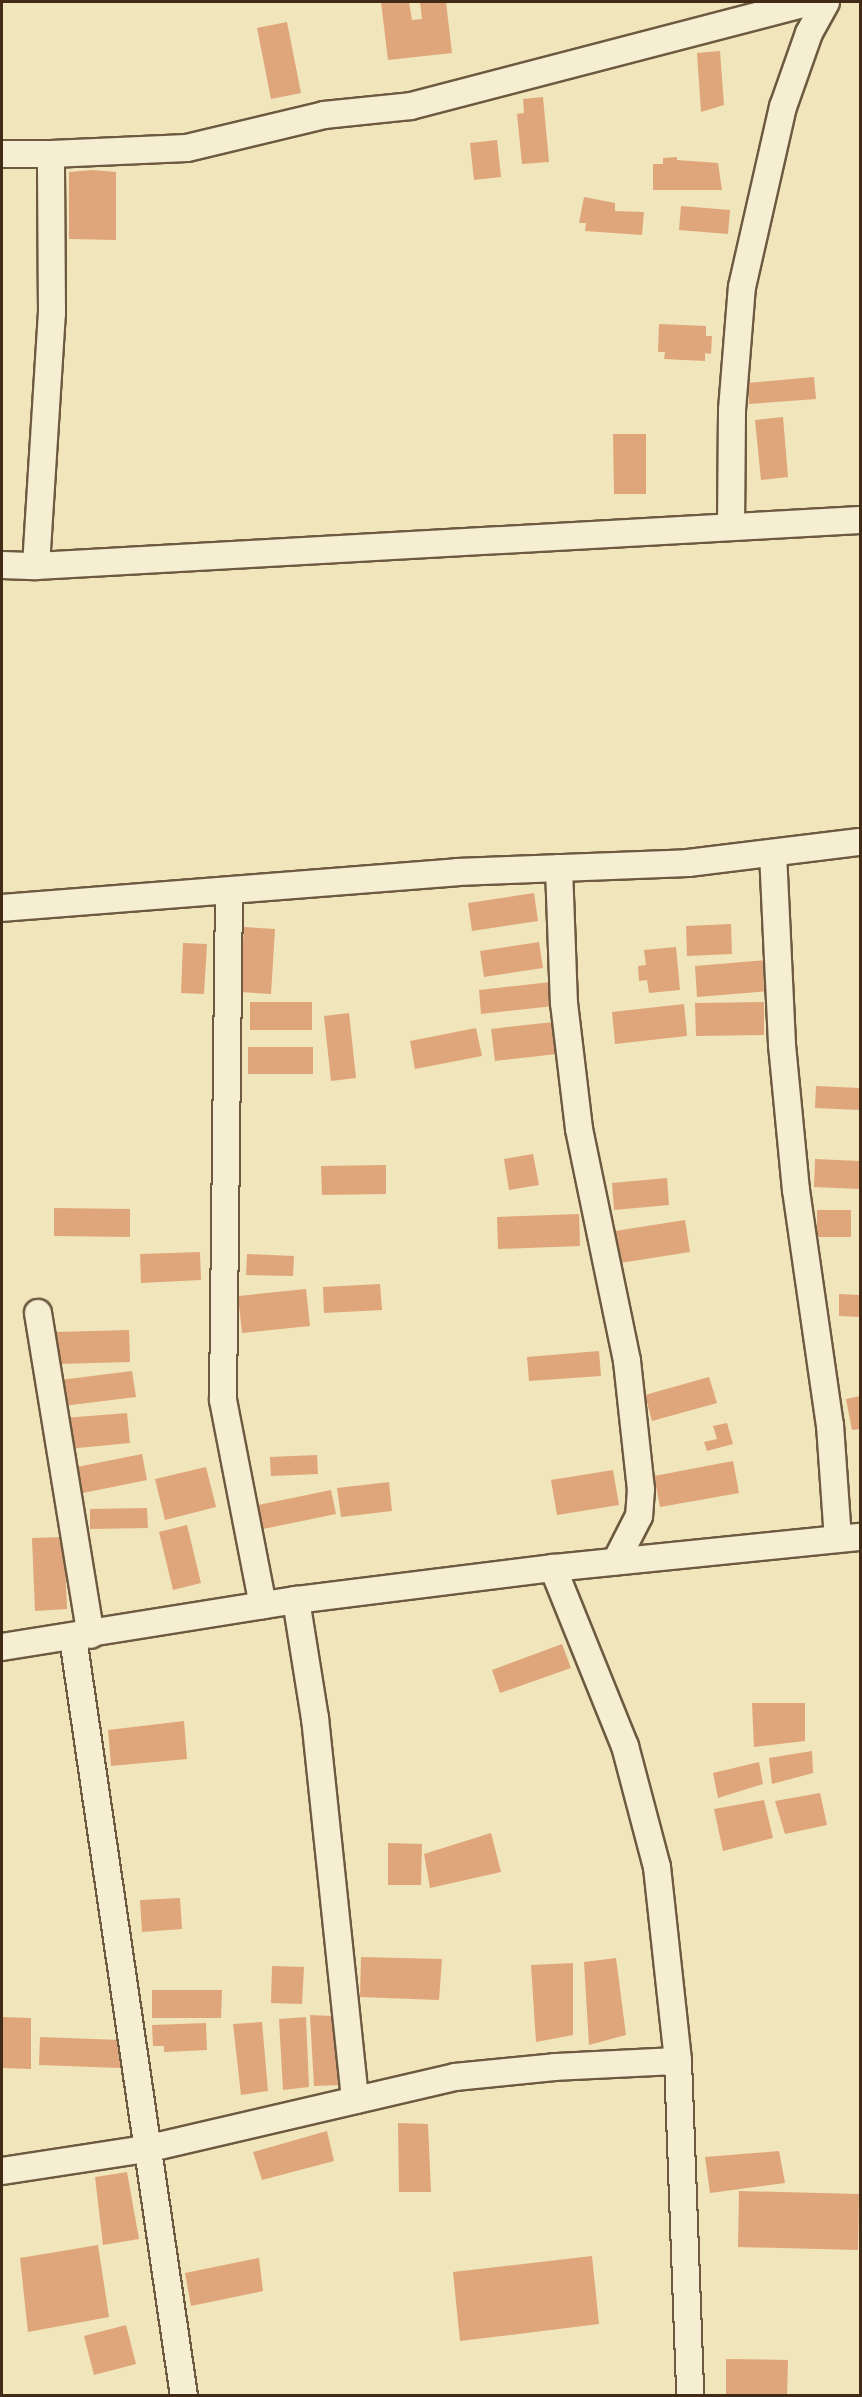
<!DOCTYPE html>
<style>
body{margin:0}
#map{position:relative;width:862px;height:2397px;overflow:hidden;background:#f1e5bb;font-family:"IM FELL English",serif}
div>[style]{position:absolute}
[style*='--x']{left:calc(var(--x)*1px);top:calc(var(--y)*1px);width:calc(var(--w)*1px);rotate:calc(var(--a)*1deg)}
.building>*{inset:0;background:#e0a67b}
.roads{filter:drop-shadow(2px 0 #6d5a40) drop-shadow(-2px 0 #6d5a40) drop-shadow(0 2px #6d5a40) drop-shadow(0 -2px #6d5a40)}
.minor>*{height:26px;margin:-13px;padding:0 13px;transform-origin:13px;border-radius:13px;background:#f6eed3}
span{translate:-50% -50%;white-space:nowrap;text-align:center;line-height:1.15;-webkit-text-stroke:4.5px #f6eed3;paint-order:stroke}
.frame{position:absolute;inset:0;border:3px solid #412b17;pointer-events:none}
</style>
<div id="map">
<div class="building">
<i style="clip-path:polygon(381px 2px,409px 2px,412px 20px,422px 19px,420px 2px,446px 2px,452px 53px,388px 60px)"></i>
<i style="clip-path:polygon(287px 22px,301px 93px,271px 99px,257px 28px)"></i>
<i style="clip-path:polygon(720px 51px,724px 105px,701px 112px,697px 53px)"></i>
<i style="clip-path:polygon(543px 97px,549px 162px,522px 164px,517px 114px,524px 113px,523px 99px)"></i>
<i style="clip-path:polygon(497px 140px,501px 177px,474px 180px,470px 143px)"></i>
<i style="clip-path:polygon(677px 157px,677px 160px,718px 163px,722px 190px,653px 190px,653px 164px,663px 164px,663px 158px)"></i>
<i style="clip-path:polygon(93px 170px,116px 172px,116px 240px,69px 239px,69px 172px)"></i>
<i style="clip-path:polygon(584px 197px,615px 203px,615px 211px,644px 212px,642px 235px,585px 231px,586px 223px,579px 223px)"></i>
<i style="clip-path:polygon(681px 206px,730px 210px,728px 234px,679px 230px)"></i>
<i style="clip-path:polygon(659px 324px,706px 326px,706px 336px,712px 336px,711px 354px,705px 353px,705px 361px,664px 359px,665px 352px,658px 352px)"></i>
<i style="clip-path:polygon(814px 377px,816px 399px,749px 404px,748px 383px)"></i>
<i style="clip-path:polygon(783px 417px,788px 477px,761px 480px,755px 420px)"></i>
<i style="clip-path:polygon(613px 434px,646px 434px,646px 494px,614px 494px)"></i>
<i style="clip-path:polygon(534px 893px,538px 921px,472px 931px,468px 903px)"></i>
<i style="clip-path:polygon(731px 924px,732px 954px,687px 956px,686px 926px)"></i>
<i style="clip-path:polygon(244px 927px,275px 929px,271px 994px,239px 992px)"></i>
<i style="clip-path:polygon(539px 942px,543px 968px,484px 977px,480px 951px)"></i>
<i style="clip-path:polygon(183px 943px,207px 944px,204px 994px,181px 993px)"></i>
<i style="clip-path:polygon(676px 947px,680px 990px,649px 993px,647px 980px,639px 981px,638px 966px,646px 965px,644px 950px)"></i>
<i style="clip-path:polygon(767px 960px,769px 991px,697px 997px,695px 966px)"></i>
<i style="clip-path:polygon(551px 982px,554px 1006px,481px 1014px,479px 990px)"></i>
<i style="clip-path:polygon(250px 1002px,312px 1002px,312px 1030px,250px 1030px)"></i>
<i style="clip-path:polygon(764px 1002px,764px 1035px,696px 1036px,695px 1003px)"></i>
<i style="clip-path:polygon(684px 1004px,687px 1036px,615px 1044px,612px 1012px)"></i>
<i style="clip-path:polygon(349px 1013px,356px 1078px,331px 1081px,324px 1016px)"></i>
<i style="clip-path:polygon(553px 1022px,557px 1054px,495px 1061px,491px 1029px)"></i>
<i style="clip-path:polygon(476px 1028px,482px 1056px,415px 1069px,410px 1041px)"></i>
<i style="clip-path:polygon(248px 1047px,313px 1047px,313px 1074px,248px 1074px)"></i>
<i style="clip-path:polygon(816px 1086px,860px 1088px,860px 1110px,815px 1108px)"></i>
<i style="clip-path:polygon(533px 1154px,539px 1185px,509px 1190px,504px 1159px)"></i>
<i style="clip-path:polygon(815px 1159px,860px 1161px,860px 1189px,814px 1187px)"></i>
<i style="clip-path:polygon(386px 1165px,386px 1194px,322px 1195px,321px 1166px)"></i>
<i style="clip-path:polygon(667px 1178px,669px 1205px,614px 1210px,612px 1183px)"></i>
<i style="clip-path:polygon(54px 1208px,130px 1209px,130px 1237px,54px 1236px)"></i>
<i style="clip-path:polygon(817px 1210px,851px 1210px,851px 1237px,817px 1237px)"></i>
<i style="clip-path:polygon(579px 1214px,580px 1246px,498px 1249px,497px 1217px)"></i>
<i style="clip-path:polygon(685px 1220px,690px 1252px,620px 1263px,615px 1231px)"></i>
<i style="clip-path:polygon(200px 1252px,201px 1280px,141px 1283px,140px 1254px)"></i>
<i style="clip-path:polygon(247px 1254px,294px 1256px,293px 1276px,246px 1275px)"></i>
<i style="clip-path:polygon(380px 1284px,382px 1310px,324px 1313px,323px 1287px)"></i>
<i style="clip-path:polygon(306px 1289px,310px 1326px,242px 1333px,238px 1296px)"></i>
<i style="clip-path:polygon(839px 1294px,860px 1295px,860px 1317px,839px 1316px)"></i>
<i style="clip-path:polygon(129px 1330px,130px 1362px,58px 1364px,56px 1332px)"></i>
<i style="clip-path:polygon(599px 1351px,601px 1376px,529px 1381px,527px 1357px)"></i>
<i style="clip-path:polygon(132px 1371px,136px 1397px,63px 1406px,60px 1380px)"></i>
<i style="clip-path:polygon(709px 1377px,717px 1403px,652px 1421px,645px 1395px)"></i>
<i style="clip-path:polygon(860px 1396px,860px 1429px,852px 1430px,846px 1399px)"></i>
<i style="clip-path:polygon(127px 1413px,130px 1443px,67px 1449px,64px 1418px)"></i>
<i style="clip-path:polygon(727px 1423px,733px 1444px,707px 1451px,704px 1442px,717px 1439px,713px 1426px)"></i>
<i style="clip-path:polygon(142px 1454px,147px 1480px,78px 1494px,72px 1468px)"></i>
<i style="clip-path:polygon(317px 1455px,318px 1474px,271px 1476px,270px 1457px)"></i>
<i style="clip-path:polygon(733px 1461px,739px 1493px,660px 1507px,654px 1476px)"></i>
<i style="clip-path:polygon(206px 1467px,216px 1507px,165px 1520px,155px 1479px)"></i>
<i style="clip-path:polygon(613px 1470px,619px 1505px,557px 1515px,551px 1480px)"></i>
<i style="clip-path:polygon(389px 1482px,392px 1511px,341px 1517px,337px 1488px)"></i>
<i style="clip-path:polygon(331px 1490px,336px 1514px,263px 1529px,258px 1505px)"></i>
<i style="clip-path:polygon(147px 1508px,148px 1528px,90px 1529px,90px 1509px)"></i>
<i style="clip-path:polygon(187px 1525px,201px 1583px,173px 1590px,159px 1532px)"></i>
<i style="clip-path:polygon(64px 1537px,67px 1609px,35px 1611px,32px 1538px)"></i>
<i style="clip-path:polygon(562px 1644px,571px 1668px,500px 1693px,492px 1670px)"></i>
<i style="clip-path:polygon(752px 1703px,805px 1703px,805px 1741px,754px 1747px)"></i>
<i style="clip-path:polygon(184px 1721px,187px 1759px,111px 1766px,108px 1730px)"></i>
<i style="clip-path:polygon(812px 1751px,813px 1773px,772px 1784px,769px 1758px)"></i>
<i style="clip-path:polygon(759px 1762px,763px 1784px,718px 1798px,713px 1773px)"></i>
<i style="clip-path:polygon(820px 1793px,827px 1825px,785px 1834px,775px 1801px)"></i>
<i style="clip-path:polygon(764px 1800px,773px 1838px,723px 1851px,714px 1809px)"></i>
<i style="clip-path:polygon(491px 1833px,501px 1872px,430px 1888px,424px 1854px)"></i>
<i style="clip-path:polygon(388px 1843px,422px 1844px,421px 1885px,388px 1885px)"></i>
<i style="clip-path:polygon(180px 1898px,182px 1929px,142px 1932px,140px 1900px)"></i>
<i style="clip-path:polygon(361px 1957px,442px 1959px,439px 2000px,360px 1997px)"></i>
<i style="clip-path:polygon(616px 1958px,626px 2035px,589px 2045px,584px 1962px)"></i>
<i style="clip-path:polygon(573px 1963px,573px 2035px,536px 2042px,531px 1965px)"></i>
<i style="clip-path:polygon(272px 1966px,304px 1967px,302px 2004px,271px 2003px)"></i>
<i style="clip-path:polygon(152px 1990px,222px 1990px,221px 2018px,152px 2018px)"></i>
<i style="clip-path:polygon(310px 2015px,332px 2016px,340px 2085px,314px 2086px)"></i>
<i style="clip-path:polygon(2px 2017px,31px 2018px,31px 2069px,2px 2068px)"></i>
<i style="clip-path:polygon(306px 2017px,309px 2087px,283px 2090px,279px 2019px)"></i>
<i style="clip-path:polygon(262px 2022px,268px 2091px,241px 2095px,233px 2024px)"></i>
<i style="clip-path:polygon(206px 2023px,207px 2050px,164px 2052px,164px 2046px,153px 2046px,152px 2025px)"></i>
<i style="clip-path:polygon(40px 2037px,121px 2040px,120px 2068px,39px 2065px)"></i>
<i style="clip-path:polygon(398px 2123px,428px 2124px,431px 2192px,399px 2192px)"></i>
<i style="clip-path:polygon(327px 2131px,334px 2161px,262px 2180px,253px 2152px)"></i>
<i style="clip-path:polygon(779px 2151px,785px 2183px,710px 2193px,705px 2157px)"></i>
<i style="clip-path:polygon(127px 2172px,139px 2239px,103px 2245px,95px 2177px)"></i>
<i style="clip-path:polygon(739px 2191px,859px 2194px,858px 2250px,738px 2247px)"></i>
<i style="clip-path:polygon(98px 2245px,109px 2317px,28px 2332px,20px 2258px)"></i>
<i style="clip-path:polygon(592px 2256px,599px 2324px,460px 2341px,453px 2272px)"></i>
<i style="clip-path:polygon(259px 2258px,263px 2291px,191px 2306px,185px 2273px)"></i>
<i style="clip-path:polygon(126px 2325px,136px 2364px,94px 2375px,84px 2336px)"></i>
<i style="clip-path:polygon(726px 2359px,788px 2360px,787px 2396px,726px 2396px)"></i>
</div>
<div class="roads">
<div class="minor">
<i style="--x:2;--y:154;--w:49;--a:0"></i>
<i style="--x:731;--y:527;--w:117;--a:-89.5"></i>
<i style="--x:732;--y:410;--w:123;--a:-85.4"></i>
<i style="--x:742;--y:287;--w:185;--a:-77.2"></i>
<i style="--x:783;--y:107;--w:78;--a:-70.6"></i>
<i style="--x:809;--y:33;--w:35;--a:-61"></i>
<i style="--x:2;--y:565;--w:34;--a:2"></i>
<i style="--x:36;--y:566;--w:825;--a:-3.2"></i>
<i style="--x:36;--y:566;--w:254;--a:-86.4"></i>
<i style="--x:52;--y:313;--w:159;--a:-90.4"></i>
<i style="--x:51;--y:154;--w:136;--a:-2.5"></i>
<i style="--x:187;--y:148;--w:141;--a:-13.5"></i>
<i style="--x:324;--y:115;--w:87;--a:-5.9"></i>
<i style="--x:411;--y:106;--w:411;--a:-14.6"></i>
<i style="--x:773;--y:853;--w:192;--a:87.3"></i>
<i style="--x:782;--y:1045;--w:146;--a:84.5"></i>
<i style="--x:796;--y:1190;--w:237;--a:81.8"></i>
<i style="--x:830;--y:1425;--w:114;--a:86"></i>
<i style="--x:559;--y:868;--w:135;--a:87.9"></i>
<i style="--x:564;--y:1003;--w:127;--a:83.2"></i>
<i style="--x:579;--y:1129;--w:237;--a:78.3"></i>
<i style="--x:627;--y:1361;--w:129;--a:83.8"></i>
<i style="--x:641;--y:1489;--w:27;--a:94"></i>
<i style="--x:639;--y:1516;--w:51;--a:117.1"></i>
<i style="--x:229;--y:892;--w:508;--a:90.68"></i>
<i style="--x:223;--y:1400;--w:209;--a:79"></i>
<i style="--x:2;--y:908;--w:456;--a:-4.5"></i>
<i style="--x:457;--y:872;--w:231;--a:-2.2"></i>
<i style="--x:688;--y:863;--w:173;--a:-7"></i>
<i style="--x:38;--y:1313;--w:326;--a:80.7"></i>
<i style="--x:553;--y:1568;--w:192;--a:68"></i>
<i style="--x:625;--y:1746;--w:125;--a:75.2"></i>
<i style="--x:657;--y:1867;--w:195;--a:83.8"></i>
<i style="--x:678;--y:2061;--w:335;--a:87.9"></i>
<i style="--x:296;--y:1600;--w:120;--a:80.9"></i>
<i style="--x:315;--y:1718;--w:384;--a:84"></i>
<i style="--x:73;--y:1638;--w:766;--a:81.67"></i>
<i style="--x:2;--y:1647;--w:298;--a:-9.1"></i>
<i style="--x:296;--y:1600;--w:259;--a:-7.1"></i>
<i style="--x:553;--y:1568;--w:309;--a:-5.8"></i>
<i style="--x:2;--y:2171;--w:146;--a:-8.7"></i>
<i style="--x:146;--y:2149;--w:317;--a:-13.1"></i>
<i style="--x:455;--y:2077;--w:100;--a:-5.7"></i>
<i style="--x:555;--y:2067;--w:123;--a:-2.8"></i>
</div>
</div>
<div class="frame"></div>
</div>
